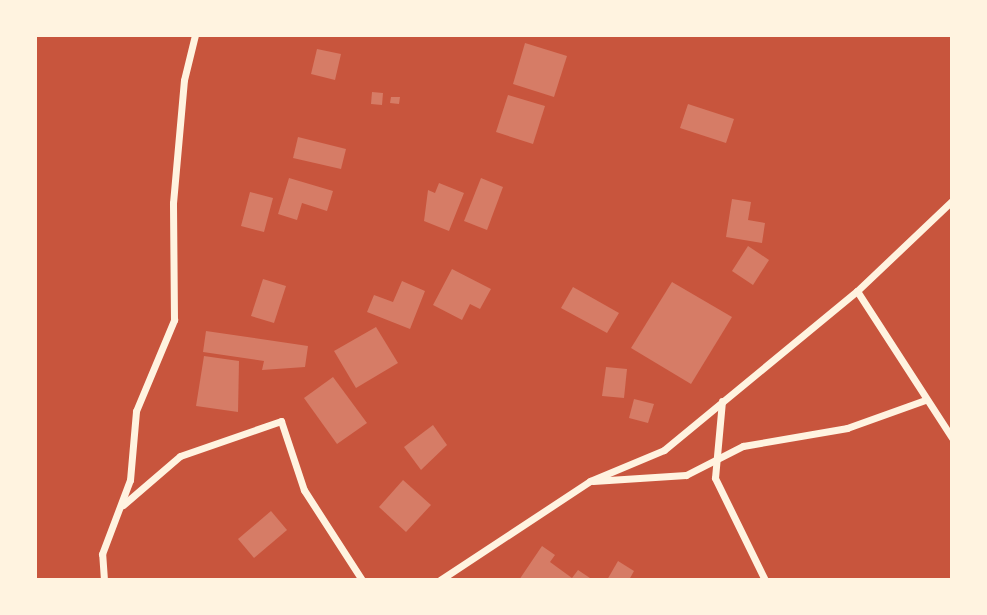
<!DOCTYPE html>
<style>
body{margin:0}
#map{position:relative;width:987px;height:615px;overflow:hidden;background:#c8553d;font-family:Figtree,sans-serif}
div>[style]{position:absolute}
[style*='--x']{left:calc(var(--x)*1px);top:calc(var(--y)*1px);width:calc(var(--w)*1px);rotate:calc(var(--a)*1deg)}
.building>*{inset:0;background:#d67c66}
.minor>*{height:7px;margin:-3.5px;padding:0 3.5px;transform-origin:3.5px;border-radius:3.5px;background:#fff3e0}
span{translate:-50% -50%;white-space:nowrap;text-align:center;line-height:1.15;-webkit-text-stroke:5px #fff3e0;paint-order:stroke}
.frame{position:absolute;inset:0;border:37px solid #fff3e0;pointer-events:none}
</style>
<div id="map">
<div class="building">
<i style="clip-path:polygon(525px 43px,567px 56px,554px 97px,513px 84px)"></i>
<i style="clip-path:polygon(317px 49px,341px 54px,335px 80px,311px 74px)"></i>
<i style="clip-path:polygon(372px 92px,383px 93px,382px 105px,371px 104px)"></i>
<i style="clip-path:polygon(508px 95px,545px 106px,533px 144px,496px 132px)"></i>
<i style="clip-path:polygon(391px 97px,400px 97px,399px 104px,390px 103px)"></i>
<i style="clip-path:polygon(688px 104px,734px 119px,726px 143px,680px 128px)"></i>
<i style="clip-path:polygon(298px 137px,346px 149px,341px 169px,293px 158px)"></i>
<i style="clip-path:polygon(289px 178px,333px 191px,327px 211px,302px 203px,297px 220px,278px 214px)"></i>
<i style="clip-path:polygon(481px 178px,503px 187px,487px 230px,464px 221px)"></i>
<i style="clip-path:polygon(439px 183px,464px 193px,449px 231px,424px 221px,428px 190px,435px 193px)"></i>
<i style="clip-path:polygon(250px 192px,273px 198px,264px 232px,241px 226px)"></i>
<i style="clip-path:polygon(732px 199px,751px 202px,748px 220px,765px 223px,762px 243px,726px 237px)"></i>
<i style="clip-path:polygon(748px 246px,769px 260px,753px 285px,732px 271px)"></i>
<i style="clip-path:polygon(452px 269px,491px 289px,480px 309px,470px 304px,462px 320px,433px 305px)"></i>
<i style="clip-path:polygon(263px 279px,286px 286px,274px 323px,251px 316px)"></i>
<i style="clip-path:polygon(402px 281px,425px 291px,410px 329px,367px 312px,374px 295px,393px 302px)"></i>
<i style="clip-path:polygon(672px 282px,732px 317px,691px 384px,631px 348px)"></i>
<i style="clip-path:polygon(573px 287px,619px 313px,607px 333px,561px 308px)"></i>
<i style="clip-path:polygon(376px 327px,398px 363px,356px 388px,334px 351px)"></i>
<i style="clip-path:polygon(206px 331px,308px 346px,305px 367px,262px 370px,264px 361px,203px 352px)"></i>
<i style="clip-path:polygon(204px 356px,239px 361px,238px 412px,196px 406px)"></i>
<i style="clip-path:polygon(606px 367px,627px 369px,624px 398px,602px 396px)"></i>
<i style="clip-path:polygon(333px 377px,367px 423px,337px 444px,304px 398px)"></i>
<i style="clip-path:polygon(634px 399px,654px 404px,648px 423px,629px 418px)"></i>
<i style="clip-path:polygon(433px 425px,447px 445px,421px 470px,404px 447px)"></i>
<i style="clip-path:polygon(403px 480px,431px 505px,406px 532px,379px 507px)"></i>
<i style="clip-path:polygon(271px 511px,287px 530px,254px 558px,238px 539px)"></i>
<i style="clip-path:polygon(542px 546px,555px 555px,550px 562px,572px 578px,578px 570px,593px 580px,519px 580px)"></i>
<i style="clip-path:polygon(618px 561px,634px 571px,629px 580px,607px 580px)"></i>
</div>
<div class="minor">
<i style="--x:857;--y:291;--w:175;--a:57.1"></i>
<i style="--x:722;--y:401;--w:77;--a:95.2"></i>
<i style="--x:715;--y:478;--w:114;--a:63.9"></i>
<i style="--x:593;--y:481;--w:93;--a:-3.7"></i>
<i style="--x:686;--y:475;--w:64;--a:-27"></i>
<i style="--x:743;--y:446;--w:106;--a:-9.8"></i>
<i style="--x:847;--y:428;--w:83;--a:-19.7"></i>
<i style="--x:123;--y:505;--w:75;--a:-40.7"></i>
<i style="--x:180;--y:456;--w:107;--a:-19.1"></i>
<i style="--x:281;--y:421;--w:73;--a:71.6"></i>
<i style="--x:304;--y:490;--w:107;--a:57.2"></i>
<i style="--x:104;--y:580;--w:26;--a:-94"></i>
<i style="--x:102;--y:554;--w:79;--a:-69.3"></i>
<i style="--x:130;--y:480;--w:69;--a:-85"></i>
<i style="--x:136;--y:411;--w:99;--a:-67.3"></i>
<i style="--x:174;--y:320;--w:117;--a:-90.5"></i>
<i style="--x:173;--y:203;--w:123;--a:-84.9"></i>
<i style="--x:184;--y:80;--w:46;--a:-76.3"></i>
<i style="--x:440;--y:580;--w:180;--a:-33.4"></i>
<i style="--x:590;--y:481;--w:80;--a:-22.7"></i>
<i style="--x:664;--y:450;--w:250;--a:-39.5"></i>
<i style="--x:857;--y:291;--w:131;--a:-43.5"></i>
</div>
<div class="frame"></div>
</div>
